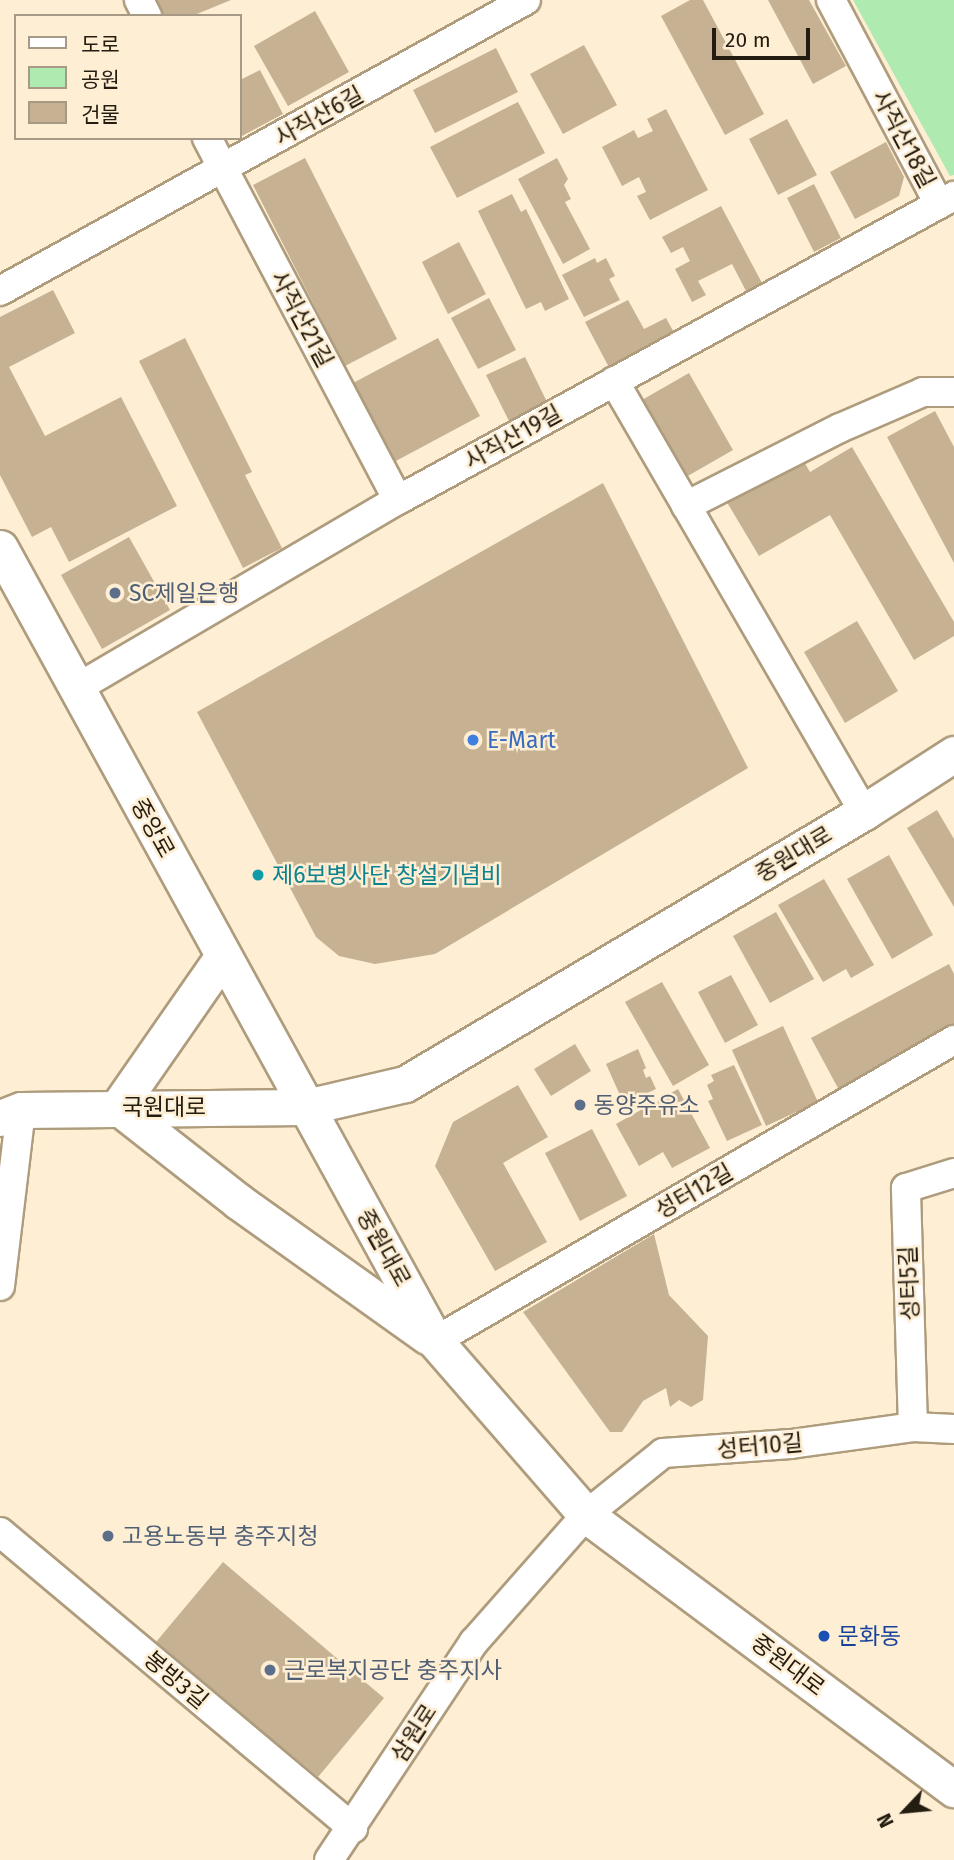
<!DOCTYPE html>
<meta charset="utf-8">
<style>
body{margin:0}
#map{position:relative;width:954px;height:1860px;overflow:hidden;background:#feeed4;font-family:"Fira Sans","Noto Sans KR",sans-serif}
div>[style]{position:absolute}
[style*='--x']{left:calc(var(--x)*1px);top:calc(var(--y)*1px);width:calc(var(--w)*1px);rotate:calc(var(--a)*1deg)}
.green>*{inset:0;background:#afeab0}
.building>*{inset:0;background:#c6b293}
.roads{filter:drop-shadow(2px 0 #ae9c7d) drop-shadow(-2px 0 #ae9c7d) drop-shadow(0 2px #ae9c7d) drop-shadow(0 -2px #ae9c7d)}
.minor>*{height:28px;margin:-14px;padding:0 14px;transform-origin:14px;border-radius:14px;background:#fff}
.tertiary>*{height:35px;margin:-17.5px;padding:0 17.5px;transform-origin:17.5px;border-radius:17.5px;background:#fff}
.dots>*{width:19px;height:19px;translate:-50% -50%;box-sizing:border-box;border:4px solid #feeed4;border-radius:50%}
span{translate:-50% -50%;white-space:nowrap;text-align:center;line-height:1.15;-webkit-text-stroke:5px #feeed4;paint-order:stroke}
.street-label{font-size:23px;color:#231c10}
.service-label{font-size:23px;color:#4e5e75}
.left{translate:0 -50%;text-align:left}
.shop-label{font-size:23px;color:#366cbe}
.culture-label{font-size:23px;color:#0d838f}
.transit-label{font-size:23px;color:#164399}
.legend{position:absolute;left:14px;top:14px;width:228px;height:126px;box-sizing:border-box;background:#feeed4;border:2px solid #a69a86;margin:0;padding:9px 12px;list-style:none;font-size:21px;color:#231c10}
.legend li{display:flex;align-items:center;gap:14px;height:35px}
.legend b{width:35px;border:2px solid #a69a86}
.north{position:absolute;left:870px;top:1776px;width:70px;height:70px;-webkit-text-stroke:5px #feeed4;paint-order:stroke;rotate:244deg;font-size:19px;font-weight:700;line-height:28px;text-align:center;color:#231c10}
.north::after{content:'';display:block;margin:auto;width:24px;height:32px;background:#231c10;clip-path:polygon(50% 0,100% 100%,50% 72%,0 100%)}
.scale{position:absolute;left:712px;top:28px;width:98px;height:32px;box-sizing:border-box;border:4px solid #231c10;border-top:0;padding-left:9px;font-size:21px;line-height:24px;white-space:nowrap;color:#231c10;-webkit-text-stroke:5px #feeed4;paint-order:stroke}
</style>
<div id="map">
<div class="green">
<i style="clip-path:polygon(853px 0,954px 0,954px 175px,950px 176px)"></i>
</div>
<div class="building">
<i style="clip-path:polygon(150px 0,231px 0,192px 16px,156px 16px)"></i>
<i style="clip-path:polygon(690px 0,703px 0,764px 114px,725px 135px,661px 16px)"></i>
<i style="clip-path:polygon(768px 0,809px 0,846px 66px,813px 84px)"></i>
<i style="clip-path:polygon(315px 11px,349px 72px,288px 106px,254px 46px)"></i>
<i style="clip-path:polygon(584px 45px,617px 105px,563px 134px,530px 74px)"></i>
<i style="clip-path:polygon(496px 48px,518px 92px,435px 133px,413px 90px)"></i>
<i style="clip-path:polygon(260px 70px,283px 114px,240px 137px,240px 80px)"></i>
<i style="clip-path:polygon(518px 102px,545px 153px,457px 198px,430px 147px)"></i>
<i style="clip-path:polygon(666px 109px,708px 190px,650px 220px,637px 196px,646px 192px,639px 177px,622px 186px,602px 147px,634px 130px,638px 138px,653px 131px,647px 119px)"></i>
<i style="clip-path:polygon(787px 119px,817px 175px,778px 195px,749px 139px)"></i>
<i style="clip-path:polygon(886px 142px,904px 177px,899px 196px,855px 219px,830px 172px)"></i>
<i style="clip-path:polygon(305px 158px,397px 339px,345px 366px,253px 185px)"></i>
<i style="clip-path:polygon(557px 158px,568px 179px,564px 185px,571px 199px,565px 202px,590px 249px,563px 264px,518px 179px)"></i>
<i style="clip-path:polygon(814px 184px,841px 238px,814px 252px,787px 198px)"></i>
<i style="clip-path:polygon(512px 194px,521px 212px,526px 209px,569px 299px,545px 311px,541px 302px,526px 309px,478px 211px)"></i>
<i style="clip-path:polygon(721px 206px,762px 283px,746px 291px,732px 264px,698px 281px,706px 295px,692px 302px,675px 269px,690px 261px,683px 247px,671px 253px,662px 237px)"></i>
<i style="clip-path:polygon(459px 242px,486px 294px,448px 314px,422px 262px)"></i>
<i style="clip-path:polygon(595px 258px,597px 263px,606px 258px,615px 276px,609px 279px,620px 300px,584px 317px,562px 275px)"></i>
<i style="clip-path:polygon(53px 290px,75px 333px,9px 367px,45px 436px,121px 397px,177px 506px,69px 562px,51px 527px,32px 537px,0 475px,0 317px)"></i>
<i style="clip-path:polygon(489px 298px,516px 350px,478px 369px,451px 318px)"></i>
<i style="clip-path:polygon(628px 300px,644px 329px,666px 318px,677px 338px,612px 373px,585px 322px)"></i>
<i style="clip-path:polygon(185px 338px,252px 472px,245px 475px,282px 548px,243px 568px,139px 361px)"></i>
<i style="clip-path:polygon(438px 338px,480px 416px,394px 462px,353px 383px)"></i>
<i style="clip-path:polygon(525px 357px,547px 402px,509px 421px,486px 375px)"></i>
<i style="clip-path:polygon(689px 373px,733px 450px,686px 477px,642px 400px)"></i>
<i style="clip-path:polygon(935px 411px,954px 447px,954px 563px,887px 437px)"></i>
<i style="clip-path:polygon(852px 447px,954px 622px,954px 636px,914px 660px,830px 515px,759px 556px,725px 499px,800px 455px,810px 472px)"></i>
<i style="clip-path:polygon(603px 483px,748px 768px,435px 954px,375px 964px,339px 956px,316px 937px,197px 712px)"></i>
<i style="clip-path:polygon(129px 537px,170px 610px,102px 649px,61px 575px)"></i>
<i style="clip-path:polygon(857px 621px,898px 691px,845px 723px,804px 652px)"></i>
<i style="clip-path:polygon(937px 810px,954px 839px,954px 907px,907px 828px)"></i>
<i style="clip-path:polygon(889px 855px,933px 935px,892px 959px,847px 879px)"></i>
<i style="clip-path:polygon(824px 879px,874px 965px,851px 978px,846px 969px,823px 982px,778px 905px)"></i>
<i style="clip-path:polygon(776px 912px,814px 979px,770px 1003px,733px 936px)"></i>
<i style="clip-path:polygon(949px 964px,954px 974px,954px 1029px,839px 1090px,811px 1038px)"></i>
<i style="clip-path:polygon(731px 975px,758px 1025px,725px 1043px,698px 992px)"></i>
<i style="clip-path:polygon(662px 982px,709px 1065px,673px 1086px,625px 1002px)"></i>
<i style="clip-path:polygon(783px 1026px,818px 1102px,766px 1126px,732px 1050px)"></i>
<i style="clip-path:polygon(575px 1044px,591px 1071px,551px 1096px,534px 1069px)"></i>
<i style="clip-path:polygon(638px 1049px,646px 1068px,643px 1070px,646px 1078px,650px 1076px,656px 1089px,624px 1104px,606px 1064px)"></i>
<i style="clip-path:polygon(734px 1065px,762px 1125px,727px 1141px,708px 1101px,713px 1099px,707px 1085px,714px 1081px,711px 1075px)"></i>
<i style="clip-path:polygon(518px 1085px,548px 1137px,503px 1163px,547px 1242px,495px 1271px,435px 1166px,453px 1122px)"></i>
<i style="clip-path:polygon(678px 1089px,710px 1148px,672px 1168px,663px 1152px,639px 1166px,616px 1124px)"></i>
<i style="clip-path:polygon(592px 1129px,627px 1196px,580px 1221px,545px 1153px)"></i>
<i style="clip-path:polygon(654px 1234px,669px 1295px,708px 1336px,703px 1400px,691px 1407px,679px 1400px,670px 1407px,666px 1388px,643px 1401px,622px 1432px,610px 1432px,523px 1312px)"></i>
<i style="clip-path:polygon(223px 1562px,384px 1698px,318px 1777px,156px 1642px)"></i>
</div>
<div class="roads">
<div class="minor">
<i style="--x:139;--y:0;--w:18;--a:63"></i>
<i style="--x:831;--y:0;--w:231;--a:62.1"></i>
<i style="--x:207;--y:138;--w:409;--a:62.2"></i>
<i style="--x:0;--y:291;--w:601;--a:-28.95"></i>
<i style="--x:614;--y:381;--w:498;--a:59.9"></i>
<i style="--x:686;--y:506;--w:173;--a:-26.9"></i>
<i style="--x:840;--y:428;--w:90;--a:-23.4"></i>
<i style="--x:923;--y:392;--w:31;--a:0"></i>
<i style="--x:77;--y:688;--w:372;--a:-30.4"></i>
<i style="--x:398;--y:500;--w:634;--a:-28.67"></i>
<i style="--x:0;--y:1286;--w:177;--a:-83.2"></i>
<i style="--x:435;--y:1341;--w:600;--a:-30.11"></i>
<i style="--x:913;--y:1427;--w:239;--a:-91.7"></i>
<i style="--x:906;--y:1188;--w:50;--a:-17.4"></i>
<i style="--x:0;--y:1532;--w:461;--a:40"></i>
<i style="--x:329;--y:1860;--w:262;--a:-56.4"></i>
<i style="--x:474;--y:1642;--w:169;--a:-48.6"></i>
<i style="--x:586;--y:1515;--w:99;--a:-38.8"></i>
<i style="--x:663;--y:1453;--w:128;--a:-4"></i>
<i style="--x:791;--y:1444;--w:123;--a:-7.9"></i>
<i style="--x:913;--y:1427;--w:41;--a:2.8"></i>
</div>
<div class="tertiary">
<i style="--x:0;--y:548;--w:904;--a:61.25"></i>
<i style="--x:435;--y:1341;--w:230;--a:49"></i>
<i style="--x:586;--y:1515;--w:459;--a:36.7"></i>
<i style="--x:118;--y:1107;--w:154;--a:38.1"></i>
<i style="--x:239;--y:1202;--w:231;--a:35.5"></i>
<i style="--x:118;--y:1107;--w:184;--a:-55.2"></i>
<i style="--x:0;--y:1118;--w:22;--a:-21"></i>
<i style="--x:21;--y:1110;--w:285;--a:-0.6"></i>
<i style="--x:306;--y:1107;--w:102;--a:-13.1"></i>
<i style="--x:405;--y:1084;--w:534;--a:-30.65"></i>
<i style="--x:864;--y:812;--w:107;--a:-32.8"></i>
</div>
</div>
<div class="dots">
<i style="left:115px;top:593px;background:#5c6f8a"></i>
<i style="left:473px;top:740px;background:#3f7fe0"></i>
<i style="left:258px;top:875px;background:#0f9aa8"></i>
<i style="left:580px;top:1105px;background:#5c6f8a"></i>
<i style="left:108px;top:1536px;background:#5c6f8a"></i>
<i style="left:824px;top:1636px;background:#1a4fb4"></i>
<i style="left:270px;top:1670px;background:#5c6f8a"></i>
</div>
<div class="street-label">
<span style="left:319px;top:116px;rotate:-29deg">사직산6길</span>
<span style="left:904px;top:139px;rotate:62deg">사직산18길</span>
<span style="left:302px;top:319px;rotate:62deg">사직산21길</span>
<span style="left:513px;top:437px;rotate:-29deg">사직산19길</span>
<span style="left:153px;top:828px;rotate:61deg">중앙로</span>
<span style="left:794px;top:854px;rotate:-31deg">중원대로</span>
<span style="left:164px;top:1107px">국원대로</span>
<span style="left:694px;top:1191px;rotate:-30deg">성터12길</span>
<span style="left:384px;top:1248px;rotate:61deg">중원대로</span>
<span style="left:909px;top:1283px;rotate:-92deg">성터5길</span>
<span style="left:760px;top:1446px;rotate:-5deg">성터10길</span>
<span style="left:788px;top:1665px;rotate:37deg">중원대로</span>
<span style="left:176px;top:1680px;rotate:40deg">봉방3길</span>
<span style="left:414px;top:1733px;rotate:-57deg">삼원로</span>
</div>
<div class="service-label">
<span class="left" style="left:129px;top:593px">SC제일은행</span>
<span class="left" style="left:594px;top:1105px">동양주유소</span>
<span class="left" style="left:122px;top:1536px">고용노동부 충주지청</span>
<span class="left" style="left:284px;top:1670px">근로복지공단 충주지사</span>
</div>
<div class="shop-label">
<span class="left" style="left:487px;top:740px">E-Mart</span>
</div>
<div class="culture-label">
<span class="left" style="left:272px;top:875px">제6보병사단 창설기념비</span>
</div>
<div class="transit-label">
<span class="left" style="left:838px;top:1636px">문화동</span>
</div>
<ul class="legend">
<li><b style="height:9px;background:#fff"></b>도로</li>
<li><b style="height:19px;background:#afeab0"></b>공원</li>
<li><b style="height:19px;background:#c6b293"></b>건물</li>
</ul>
<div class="north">N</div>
<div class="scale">20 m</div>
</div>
